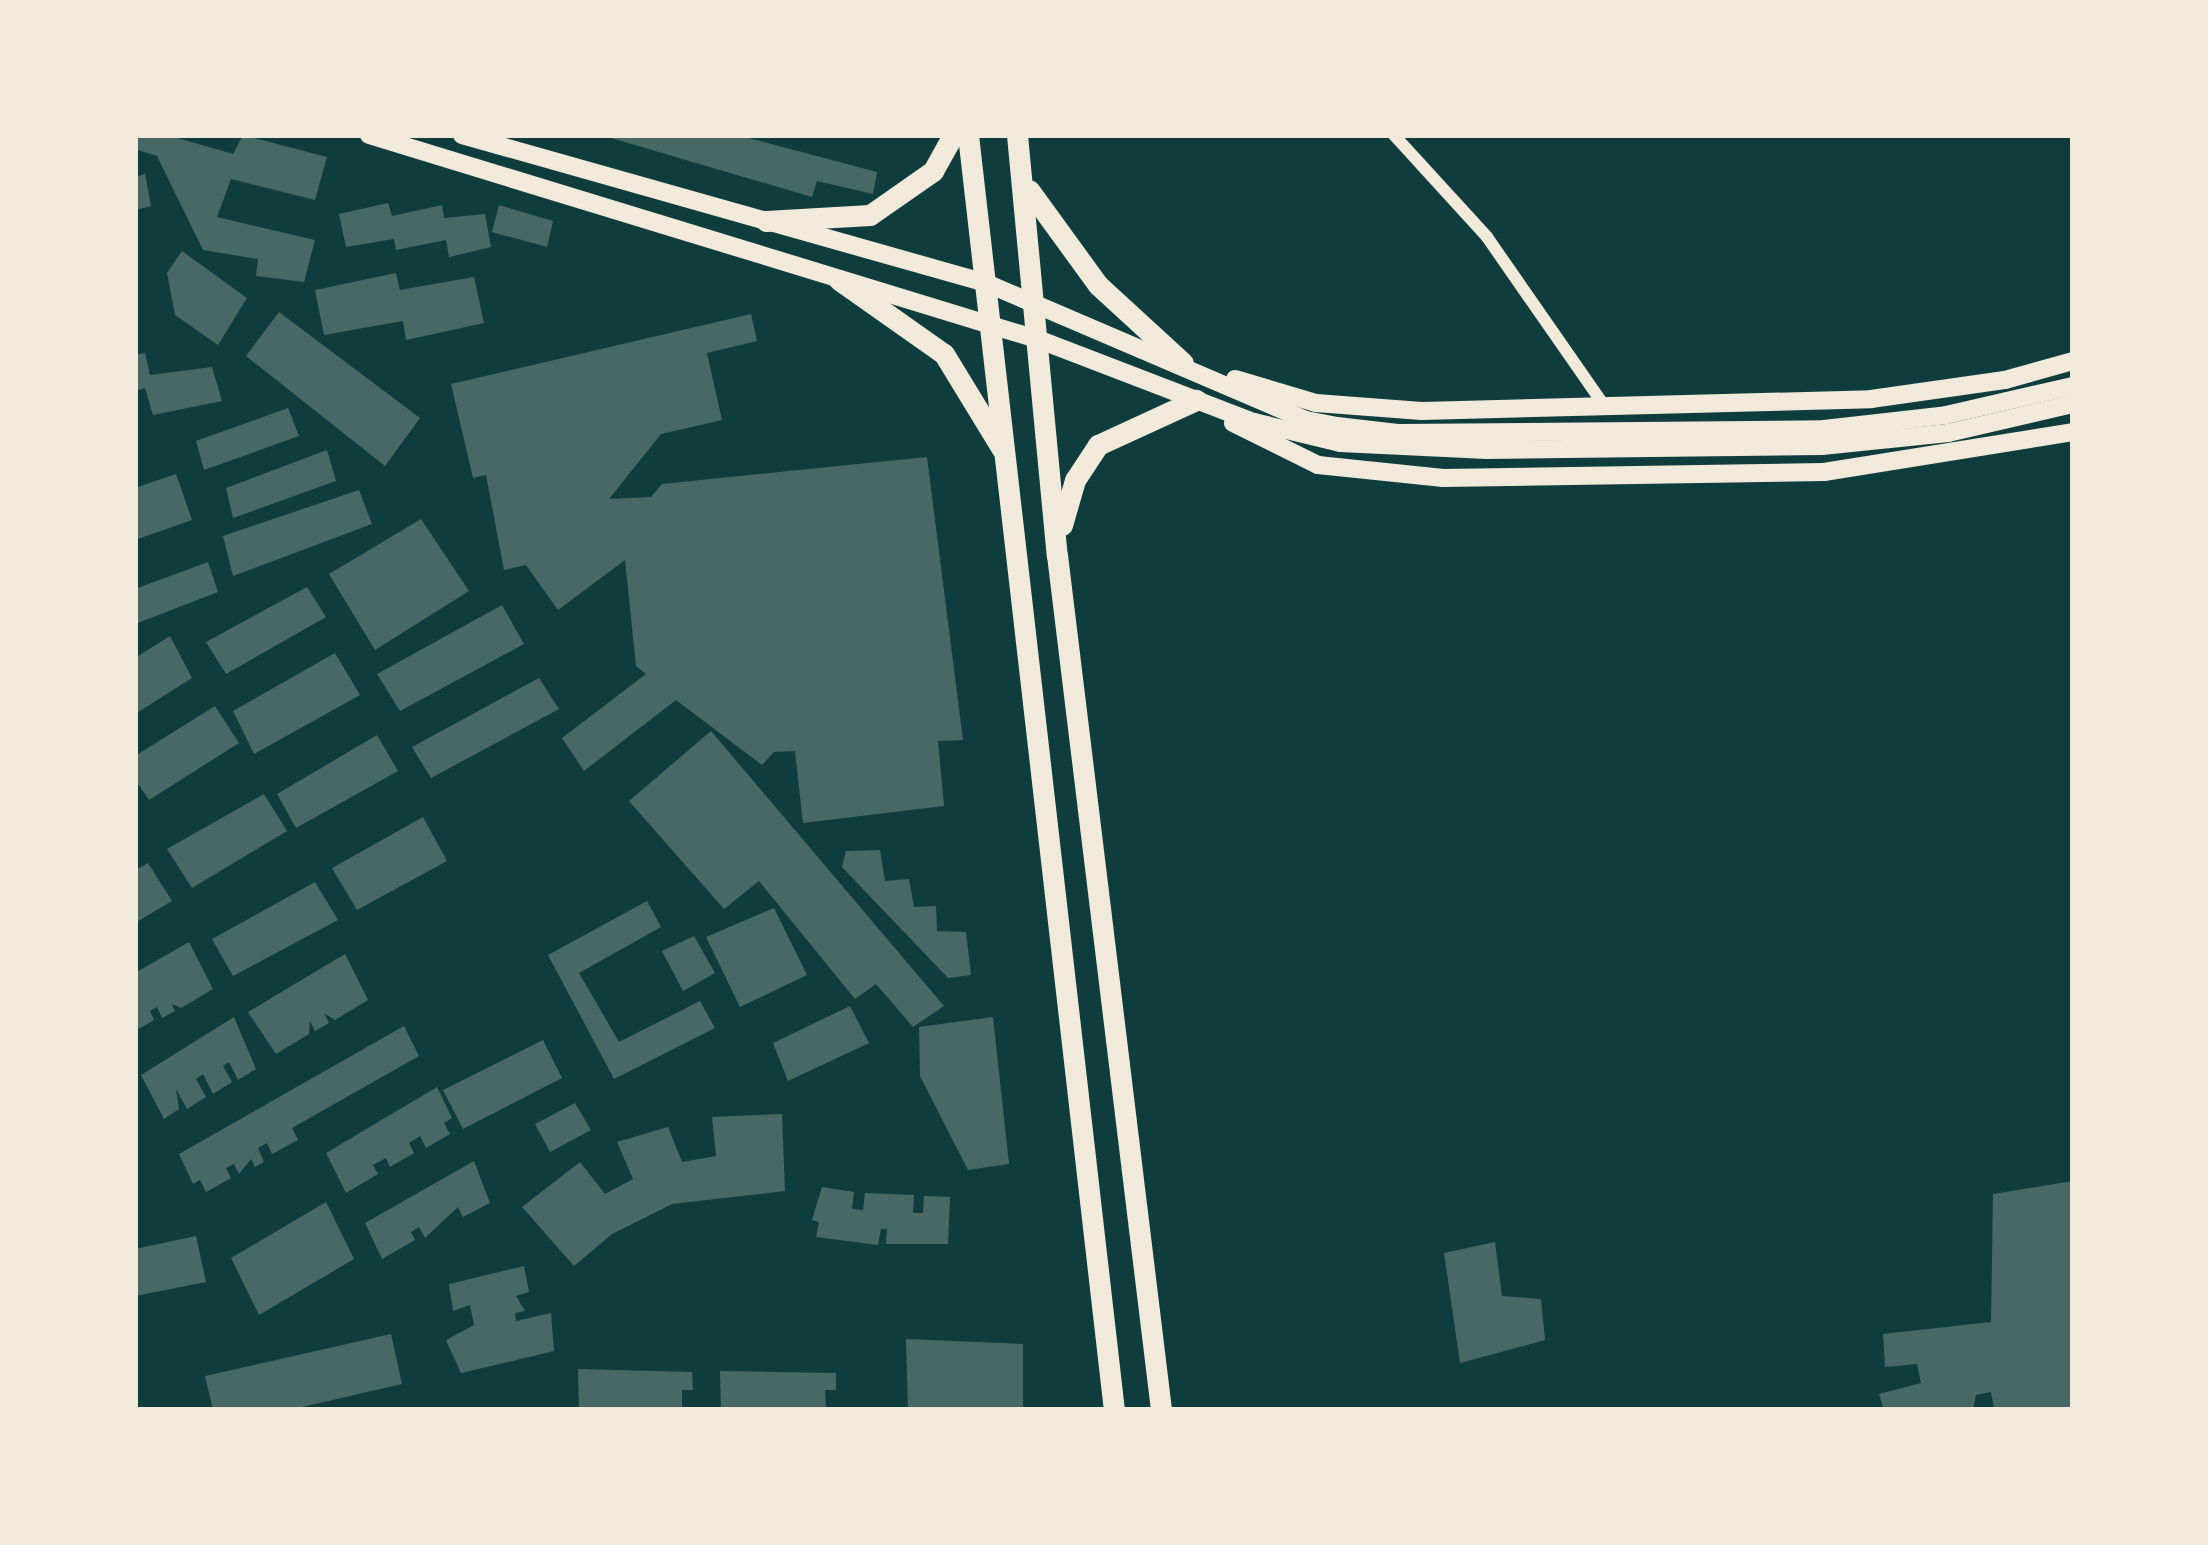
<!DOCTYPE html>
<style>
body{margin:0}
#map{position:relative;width:2208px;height:1545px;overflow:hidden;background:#0f3d3e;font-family:"Varela Round",sans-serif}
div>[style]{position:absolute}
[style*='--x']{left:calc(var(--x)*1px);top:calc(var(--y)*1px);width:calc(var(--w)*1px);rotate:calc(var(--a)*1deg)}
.building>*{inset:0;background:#486865}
.minor>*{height:12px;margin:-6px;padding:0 6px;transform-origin:6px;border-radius:6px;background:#f1e9da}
.secondary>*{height:18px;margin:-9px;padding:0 9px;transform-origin:9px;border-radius:9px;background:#f1e9da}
.primary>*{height:21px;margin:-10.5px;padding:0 10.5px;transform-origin:10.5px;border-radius:10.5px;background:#f1e9da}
span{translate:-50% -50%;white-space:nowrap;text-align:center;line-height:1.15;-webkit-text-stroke:9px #f1e9da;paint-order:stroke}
.frame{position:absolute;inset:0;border:138px solid #f1e9da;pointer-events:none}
</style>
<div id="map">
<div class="building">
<i style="clip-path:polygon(135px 135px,167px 135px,233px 154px,243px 135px,327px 157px,315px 200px,231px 179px,217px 217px,315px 240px,304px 282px,256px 276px,258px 259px,203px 250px,157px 156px,135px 149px)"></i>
<i style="clip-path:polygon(601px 135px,738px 135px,877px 172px,873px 194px,817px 181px,812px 197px)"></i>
<i style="clip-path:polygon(145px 174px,151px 206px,135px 210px,135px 177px)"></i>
<i style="clip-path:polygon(388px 203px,392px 216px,442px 205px,444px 218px,485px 214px,491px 247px,449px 257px,446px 240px,396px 250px,394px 239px,346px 247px,339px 214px)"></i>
<i style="clip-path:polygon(499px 205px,553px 221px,547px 247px,492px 232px)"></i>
<i style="clip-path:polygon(182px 251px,247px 298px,218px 345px,175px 315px,167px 273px)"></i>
<i style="clip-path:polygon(396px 273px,400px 290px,474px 277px,484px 323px,406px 340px,403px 321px,324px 335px,315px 290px)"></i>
<i style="clip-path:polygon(279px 312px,420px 418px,385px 466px,246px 356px)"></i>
<i style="clip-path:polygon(751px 314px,757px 341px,707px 353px,722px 420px,661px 434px,609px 499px,651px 497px,662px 484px,927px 457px,963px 740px,938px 741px,944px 806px,803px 823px,795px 751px,774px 752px,762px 765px,676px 700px,584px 771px,562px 738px,646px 674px,636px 666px,625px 560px,558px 610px,526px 565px,504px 570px,486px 475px,473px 478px,451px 384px)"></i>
<i style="clip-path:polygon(145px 353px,150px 375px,212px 367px,222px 401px,153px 415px,145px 388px,135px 391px,135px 355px)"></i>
<i style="clip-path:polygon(288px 408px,299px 436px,204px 470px,196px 441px)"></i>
<i style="clip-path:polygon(327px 450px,336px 481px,233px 518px,226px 488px)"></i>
<i style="clip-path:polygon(176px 474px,192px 520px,135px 540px,135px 488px)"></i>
<i style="clip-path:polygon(359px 490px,372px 524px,233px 576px,223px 536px)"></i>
<i style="clip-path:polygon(421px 519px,469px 591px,375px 650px,329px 574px)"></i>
<i style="clip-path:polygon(208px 562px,218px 592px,135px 624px,135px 589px)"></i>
<i style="clip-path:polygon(307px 587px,326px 617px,226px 674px,206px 642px)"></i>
<i style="clip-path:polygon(502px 605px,524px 644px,400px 711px,377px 674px)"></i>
<i style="clip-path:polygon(170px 636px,192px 678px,135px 714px,135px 658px)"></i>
<i style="clip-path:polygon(335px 653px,360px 695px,254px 754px,233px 711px)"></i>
<i style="clip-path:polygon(539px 678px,559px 709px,431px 778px,412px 747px)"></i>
<i style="clip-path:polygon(215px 706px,239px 743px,149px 800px,135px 779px,135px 756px)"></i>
<i style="clip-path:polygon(711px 731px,944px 1006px,913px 1027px,876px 984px,855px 999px,759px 881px,724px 909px,629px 801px)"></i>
<i style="clip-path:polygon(377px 735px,398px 771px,296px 828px,277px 794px)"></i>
<i style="clip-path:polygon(264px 794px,287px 831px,192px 888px,167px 849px)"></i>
<i style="clip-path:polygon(423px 817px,447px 861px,357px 910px,332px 868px)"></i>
<i style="clip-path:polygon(880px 850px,885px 881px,909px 879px,914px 907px,936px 906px,937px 931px,966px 932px,971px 975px,948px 978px,842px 867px,846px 851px)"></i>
<i style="clip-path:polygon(148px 863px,172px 901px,135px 923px,135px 870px)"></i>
<i style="clip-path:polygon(315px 882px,338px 920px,233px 976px,212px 939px)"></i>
<i style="clip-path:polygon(647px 901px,661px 927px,579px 973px,619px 1042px,700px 1001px,715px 1028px,614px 1079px,548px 955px)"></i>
<i style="clip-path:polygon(774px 908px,807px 975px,740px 1007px,706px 937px)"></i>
<i style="clip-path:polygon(694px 936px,715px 973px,683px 991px,662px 951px)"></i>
<i style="clip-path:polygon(189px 942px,213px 989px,181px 1008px,172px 1004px,175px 1011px,162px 1018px,157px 1007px,150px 1011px,154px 1020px,135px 1031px,135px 973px)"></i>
<i style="clip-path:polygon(345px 954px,368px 1000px,335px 1020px,324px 1013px,329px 1023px,315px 1031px,310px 1021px,309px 1034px,276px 1054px,248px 1012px)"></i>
<i style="clip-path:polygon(850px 1006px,869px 1043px,788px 1081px,773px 1043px)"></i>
<i style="clip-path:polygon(234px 1017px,256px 1069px,238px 1080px,229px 1062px,223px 1066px,232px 1082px,213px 1094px,203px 1074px,196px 1079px,206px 1097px,187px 1109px,176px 1089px,179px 1109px,164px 1119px,141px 1075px)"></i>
<i style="clip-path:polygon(993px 1017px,1009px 1164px,968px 1170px,920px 1076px,919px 1027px)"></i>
<i style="clip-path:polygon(404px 1026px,419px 1056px,292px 1128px,298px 1140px,272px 1154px,267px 1143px,258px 1148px,264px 1162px,255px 1167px,251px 1159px,239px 1174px,234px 1164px,226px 1168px,231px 1178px,206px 1192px,200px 1180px,193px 1184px,179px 1154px)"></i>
<i style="clip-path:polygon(543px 1040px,562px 1078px,463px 1129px,443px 1090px)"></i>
<i style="clip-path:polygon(437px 1087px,452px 1118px,444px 1123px,450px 1134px,426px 1148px,420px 1136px,409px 1143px,414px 1153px,390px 1167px,386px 1158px,373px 1165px,378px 1174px,346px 1193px,326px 1153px)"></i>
<i style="clip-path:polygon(575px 1103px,591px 1130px,550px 1152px,535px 1124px)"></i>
<i style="clip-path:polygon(782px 1114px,785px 1191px,672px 1204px,612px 1234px,574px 1266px,522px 1207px,580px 1162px,605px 1194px,633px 1179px,617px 1142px,668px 1127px,682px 1162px,716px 1156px,712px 1117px)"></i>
<i style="clip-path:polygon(474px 1161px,490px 1203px,463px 1217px,458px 1207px,425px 1238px,419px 1227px,411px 1232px,415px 1240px,382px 1259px,365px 1223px)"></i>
<i style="clip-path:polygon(2073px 1181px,2073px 1410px,1994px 1408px,1991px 1392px,1976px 1395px,1973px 1410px,1884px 1410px,1879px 1394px,1921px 1383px,1917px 1364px,1885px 1367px,1883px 1334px,1991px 1322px,1993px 1194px)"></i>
<i style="clip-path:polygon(822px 1187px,854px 1192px,852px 1209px,863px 1210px,865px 1193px,914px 1195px,913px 1213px,923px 1213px,924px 1196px,950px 1197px,948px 1244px,886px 1244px,887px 1229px,881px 1229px,878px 1245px,816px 1237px,819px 1222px,812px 1220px)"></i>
<i style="clip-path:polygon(326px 1202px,354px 1259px,259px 1315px,231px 1258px)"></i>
<i style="clip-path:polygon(196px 1236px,206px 1282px,135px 1296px,135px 1249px)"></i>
<i style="clip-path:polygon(1495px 1242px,1502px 1296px,1541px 1299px,1545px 1340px,1460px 1363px,1444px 1253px)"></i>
<i style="clip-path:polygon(524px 1266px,529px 1292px,516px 1296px,525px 1311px,515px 1313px,516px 1321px,551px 1313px,554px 1351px,461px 1373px,446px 1340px,474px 1325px,470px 1305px,453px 1311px,449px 1284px)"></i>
<i style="clip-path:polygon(391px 1334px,402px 1384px,289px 1410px,213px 1410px,205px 1376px)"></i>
<i style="clip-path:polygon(906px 1339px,1023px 1344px,1023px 1410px,908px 1410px)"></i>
<i style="clip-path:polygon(578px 1369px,692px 1372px,693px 1390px,682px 1390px,682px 1410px,579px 1410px)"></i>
<i style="clip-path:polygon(720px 1371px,836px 1373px,836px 1390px,825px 1390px,826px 1410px,721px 1410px)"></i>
</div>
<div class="minor">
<i style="--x:1394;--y:135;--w:138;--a:47.6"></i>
<i style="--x:1487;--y:237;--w:203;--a:55.2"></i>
</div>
<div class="secondary">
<i style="--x:369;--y:135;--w:702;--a:16.99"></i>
<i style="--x:1040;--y:340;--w:229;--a:21"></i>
<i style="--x:1254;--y:422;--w:89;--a:13.7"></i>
<i style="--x:1340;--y:443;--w:147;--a:2.7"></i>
<i style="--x:1487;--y:450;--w:335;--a:-0.7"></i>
<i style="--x:1822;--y:446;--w:127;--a:-5.9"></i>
<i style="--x:1948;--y:433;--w:128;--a:-13.1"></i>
<i style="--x:462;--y:135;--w:544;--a:15.77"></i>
<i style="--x:986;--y:283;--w:348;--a:23.2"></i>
<i style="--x:1306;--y:420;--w:32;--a:11"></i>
<i style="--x:1337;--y:426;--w:61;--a:6.5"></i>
<i style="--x:1398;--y:433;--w:426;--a:-0.5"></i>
<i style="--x:1824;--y:429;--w:123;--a:-6.5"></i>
<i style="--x:1946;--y:415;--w:130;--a:-12.9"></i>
<i style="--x:1235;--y:379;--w:84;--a:16.5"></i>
<i style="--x:1316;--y:403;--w:106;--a:4.3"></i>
<i style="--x:1422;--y:411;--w:449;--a:-1.5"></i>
<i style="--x:1871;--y:399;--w:135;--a:-8.1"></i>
<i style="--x:2005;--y:380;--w:71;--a:-15.6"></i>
<i style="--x:1233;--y:423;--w:95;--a:26.3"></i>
<i style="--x:1318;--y:465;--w:126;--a:5.9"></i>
<i style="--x:1443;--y:478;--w:381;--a:-0.9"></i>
<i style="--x:1824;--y:472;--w:252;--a:-9.1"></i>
</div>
<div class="primary">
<i style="--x:968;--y:135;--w:1283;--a:83.47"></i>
<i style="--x:1017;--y:135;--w:422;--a:84.6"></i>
<i style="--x:1057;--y:555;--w:861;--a:83.06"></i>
<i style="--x:1029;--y:190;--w:117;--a:54"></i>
<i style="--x:1098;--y:285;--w:115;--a:42.5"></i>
<i style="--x:766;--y:221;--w:104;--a:-3.3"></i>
<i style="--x:870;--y:215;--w:77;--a:-34.9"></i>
<i style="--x:933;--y:171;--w:41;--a:-60.9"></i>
<i style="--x:839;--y:280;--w:128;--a:35.2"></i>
<i style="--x:944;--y:354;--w:111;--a:58.6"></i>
<i style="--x:1062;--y:525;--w:47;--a:-73.9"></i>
<i style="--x:1075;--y:480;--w:42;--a:-56.7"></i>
<i style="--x:1098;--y:445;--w:108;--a:-24.7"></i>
</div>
<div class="frame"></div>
</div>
